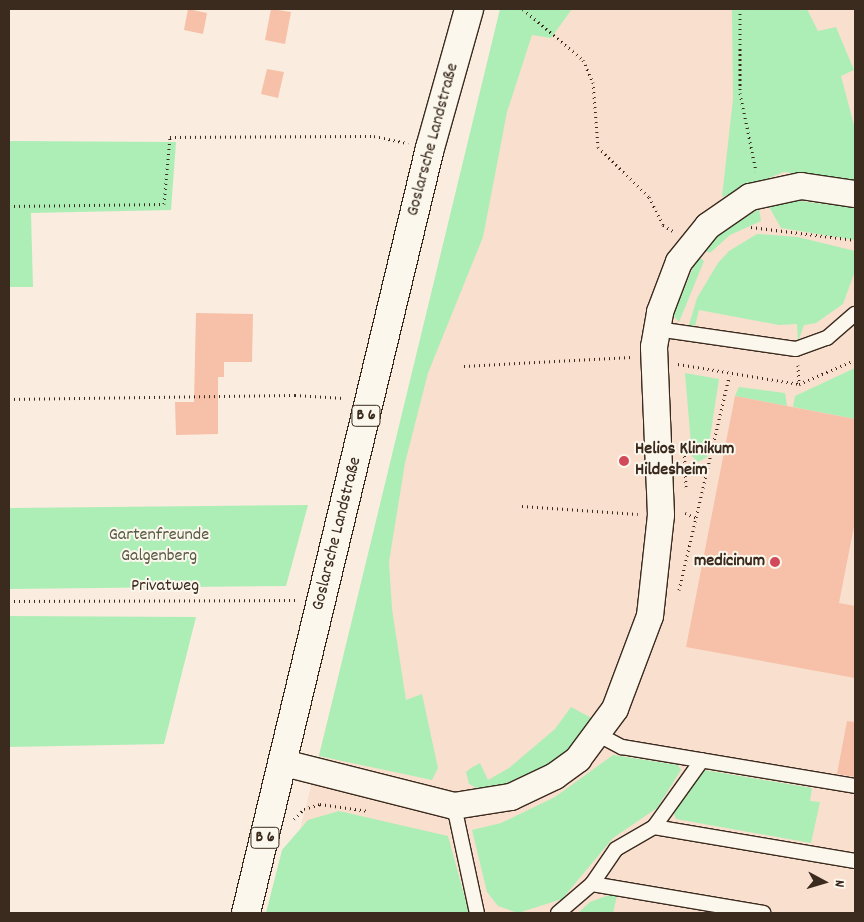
<!DOCTYPE html>
<meta charset="utf-8">
<style>
body{margin:0}
#map{position:relative;width:864px;height:922px;overflow:hidden;background:#faecde;font-family:Dekko,sans-serif}
div>[style]{position:absolute}
[style*='--x']{left:calc(var(--x)*1px);top:calc(var(--y)*1px);width:calc(var(--w)*1px);rotate:calc(var(--a)*1deg)}
.built>*{inset:0;background:#f9dfce}
.green>*{inset:0;background:#adeeb7}
.building>*{inset:0;background:#f6c1a8}
.path>*{height:3px;margin-top:-1.5px;transform-origin:0;background:repeating-linear-gradient(90deg,#3b2a1e 0 1px,transparent 0 5px)}
.roads{filter:drop-shadow(1px 0 #3b2a1e) drop-shadow(-1px 0 #3b2a1e) drop-shadow(0 1px #3b2a1e) drop-shadow(0 -1px #3b2a1e)}
.service>*{height:14px;margin:-7px;padding:0 7px;transform-origin:7px;border-radius:7px;background:#fbf7ec}
.minor>*{height:26px;margin:-13px;padding:0 13px;transform-origin:13px;border-radius:13px;background:#fbf7ec}
.primary>*{height:28px;margin:-14px;padding:0 14px;transform-origin:14px;border-radius:14px;background:#fbf7ec}
.dots>*{width:14px;height:14px;translate:-50% -50%;box-sizing:border-box;border:2px solid #fbf7ec;border-radius:50%}
span{translate:-50% -50%;white-space:nowrap;text-align:center;line-height:1.15;-webkit-text-stroke:4px #fbf7ec;paint-order:stroke}
.shield-label span{padding:1px 4px;background:#fbf7ec;border:1px solid;border-radius:4px;-webkit-text-stroke-width:0}
.shield-label{font-size:16px;color:#3b2a1e;font-weight:700}
.street-label{font-size:18px;color:#3b2a1e}
.poi-label{font-size:18px;color:#3b2a1e;font-weight:700}
.left{translate:0 -50%;text-align:left}
.right{translate:-100% -50%;text-align:right}
.park-label{font-size:18px;color:#585b44}
.frame{position:absolute;inset:0;border:10px solid #3b2a1e;pointer-events:none}
.north{position:absolute;left:799px;top:857px;width:50px;height:50px;-webkit-text-stroke:4px #fbf7ec;paint-order:stroke;rotate:96deg;font-size:14px;font-weight:700;line-height:20px;text-align:center;color:#3b2a1e}
.north::after{content:'';display:block;margin:auto;width:18px;height:22px;background:#3b2a1e;clip-path:polygon(50% 0,100% 100%,50% 72%,0 100%)}
</style>
<div id="map">
<div class="built">
<i style="clip-path:polygon(507px 9px,855px 9px,855px 913px,279px 913px)"></i>
</div>
<div class="green">
<i style="clip-path:polygon(500px 9px,572px 9px,551px 38px,532px 35px,507px 112px,483px 237px,428px 373px,405px 463px,389px 562px,392px 609px,406px 700px,422px 694px,438px 768px,432px 780px,319px 756px)"></i>
<i style="clip-path:polygon(732px 9px,807px 9px,818px 31px,836px 27px,854px 70px,841px 76px,855px 129px,855px 180px,784px 172px,722px 197px,733px 99px)"></i>
<i style="clip-path:polygon(9px 141px,176px 142px,171px 210px,31px 213px,33px 287px,9px 287px)"></i>
<i style="clip-path:polygon(792px 200px,855px 208px,855px 240px,781px 228px,768px 205px)"></i>
<i style="clip-path:polygon(759px 209px,761px 221px,730px 235px,710px 253px,704px 250px,718px 234px)"></i>
<i style="clip-path:polygon(757px 234px,798px 237px,855px 251px,855px 271px,843px 304px,816px 323px,804px 325px,798px 342px,797px 324px,779px 325px,699px 310px,695px 326px,689px 325px,697px 298px,718px 263px,729px 251px)"></i>
<i style="clip-path:polygon(698px 256px,704px 261px,679px 322px,673px 315px)"></i>
<i style="clip-path:polygon(855px 368px,855px 419px,793px 407px,795px 396px)"></i>
<i style="clip-path:polygon(685px 373px,719px 379px,707px 457px,698px 462px,692px 456px)"></i>
<i style="clip-path:polygon(739px 387px,785px 393px,787px 406px,735px 396px)"></i>
<i style="clip-path:polygon(308px 505px,286px 586px,9px 589px,9px 508px)"></i>
<i style="clip-path:polygon(9px 616px,196px 617px,164px 744px,9px 747px)"></i>
<i style="clip-path:polygon(571px 707px,597px 721px,574px 750px,504px 791px,483px 791px,469px 784px,466px 772px,471px 768px,480px 763px,488px 780px,509px 768px,555px 729px)"></i>
<i style="clip-path:polygon(613px 755px,678px 765px,681px 770px,657px 808px,613px 838px,562px 899px,518px 913px,498px 906px,487px 892px,472px 830px,501px 823px,555px 797px)"></i>
<i style="clip-path:polygon(704px 770px,812px 788px,810px 801px,820px 802px,811px 843px,676px 819px,672px 809px)"></i>
<i style="clip-path:polygon(339px 811px,448px 836px,469px 913px,266px 913px,282px 850px,308px 820px)"></i>
<i style="clip-path:polygon(609px 895px,617px 896px,613px 913px,578px 913px,590px 902px)"></i>
</div>
<div class="building">
<i style="clip-path:polygon(188px 9px,207px 13px,203px 34px,184px 30px)"></i>
<i style="clip-path:polygon(271px 9px,291px 12px,285px 44px,265px 40px)"></i>
<i style="clip-path:polygon(267px 69px,284px 72px,278px 98px,261px 94px)"></i>
<i style="clip-path:polygon(196px 313px,253px 314px,252px 362px,224px 362px,224px 377px,218px 377px,218px 434px,176px 435px,175px 402px,194px 402px)"></i>
<i style="clip-path:polygon(735px 396px,855px 419px,855px 521px,839px 603px,855px 606px,855px 678px,686px 647px)"></i>
<i style="clip-path:polygon(847px 721px,855px 722px,855px 777px,837px 774px)"></i>
</div>
<div class="path">
<i style="--x:523;--y:9;--w:79;--a:40.4"></i>
<i style="--x:583;--y:60;--w:24;--a:66"></i>
<i style="--x:593;--y:82;--w:65;--a:85.6"></i>
<i style="--x:598;--y:147;--w:71;--a:44.4"></i>
<i style="--x:649;--y:197;--w:31;--a:63"></i>
<i style="--x:663;--y:225;--w:12;--a:31"></i>
<i style="--x:740;--y:9;--w:84;--a:90"></i>
<i style="--x:740;--y:93;--w:80;--a:78.4"></i>
<i style="--x:9;--y:206;--w:155;--a:-0.7"></i>
<i style="--x:164;--y:204;--w:67;--a:-84.9"></i>
<i style="--x:170;--y:137;--w:204;--a:-0.3"></i>
<i style="--x:374;--y:136;--w:35;--a:12"></i>
<i style="--x:751;--y:227;--w:105;--a:7.1"></i>
<i style="--x:678;--y:364;--w:123;--a:9.4"></i>
<i style="--x:799;--y:384;--w:61;--a:-23.2"></i>
<i style="--x:798;--y:365;--w:19;--a:87"></i>
<i style="--x:464;--y:366;--w:168;--a:-3.1"></i>
<i style="--x:9;--y:399;--w:286;--a:-0.8"></i>
<i style="--x:295;--y:395;--w:49;--a:3.5"></i>
<i style="--x:684;--y:446;--w:41;--a:87.2"></i>
<i style="--x:522;--y:506;--w:116;--a:3.9"></i>
<i style="--x:685;--y:513;--w:12;--a:24"></i>
<i style="--x:679;--y:590;--w:220;--a:-76.8"></i>
<i style="--x:9;--y:601;--w:287;--a:-0.2"></i>
<i style="--x:294;--y:819;--w:14;--a:-45"></i>
<i style="--x:304;--y:809;--w:17;--a:-17"></i>
<i style="--x:320;--y:804;--w:49;--a:8.3"></i>
</div>
<div class="roads">
<div class="service">
<i style="--x:657;--y:329;--w:140;--a:8.2"></i>
<i style="--x:796;--y:349;--w:33;--a:-20"></i>
<i style="--x:827;--y:338;--w:37;--a:-41"></i>
<i style="--x:599;--y:735;--w:26;--a:28"></i>
<i style="--x:622;--y:747;--w:236;--a:9.5"></i>
<i style="--x:454;--y:806;--w:109;--a:77.9"></i>
<i style="--x:654;--y:827;--w:204;--a:9.6"></i>
<i style="--x:592;--y:884;--w:174;--a:9.6"></i>
<i style="--x:558;--y:913;--w:45;--a:-40.5"></i>
<i style="--x:592;--y:884;--w:42;--a:-55.6"></i>
<i style="--x:616;--y:849;--w:44;--a:-30.1"></i>
<i style="--x:654;--y:827;--w:82;--a:-54.4"></i>
</div>
<div class="minor">
<i style="--x:284;--y:763;--w:175;--a:14.2"></i>
<i style="--x:454;--y:806;--w:58;--a:-9"></i>
<i style="--x:511;--y:797;--w:49;--a:-25.5"></i>
<i style="--x:555;--y:776;--w:29;--a:-36"></i>
<i style="--x:578;--y:759;--w:62;--a:-53.5"></i>
<i style="--x:615;--y:709;--w:99;--a:-69.4"></i>
<i style="--x:650;--y:616;--w:102;--a:-83.8"></i>
<i style="--x:661;--y:515;--w:168;--a:-92.4"></i>
<i style="--x:654;--y:347;--w:36;--a:-80"></i>
<i style="--x:660;--y:312;--w:53;--a:-69.2"></i>
<i style="--x:679;--y:262;--w:46;--a:-51.1"></i>
<i style="--x:708;--y:226;--w:51;--a:-34.6"></i>
<i style="--x:750;--y:197;--w:52;--a:-12.2"></i>
<i style="--x:801;--y:186;--w:55;--a:8.4"></i>
</div>
<div class="primary">
<i style="--x:246;--y:913;--w:787;--a:-76.48"></i>
<i style="--x:430;--y:148;--w:144;--a:-74.3"></i>
</div>
</div>
<div class="dots">
<i style="left:624px;top:461px;background:#d1495b"></i>
<i style="left:775px;top:562px;background:#d1495b"></i>
</div>
<div class="shield-label">
<span style="left:366px;top:416px">B 6</span>
<span style="left:265px;top:838px">B 6</span>
</div>
<div class="street-label">
<span style="left:434px;top:140px;rotate:-75deg">Goslarsche Landstraße</span>
<span style="left:338px;top:534px;rotate:-76deg">Goslarsche Landstraße</span>
<span style="left:165px;top:587px">Privatweg</span>
</div>
<div class="poi-label">
<span class="left" style="left:635px;top:461px">Helios Klinikum<br>Hildesheim</span>
<span class="right" style="left:765px;top:562px">medicinum</span>
</div>
<div class="park-label">
<span style="left:159px;top:547px">Gartenfreunde<br>Galgenberg</span>
</div>
<div class="frame"></div>
<div class="north">N</div>
</div>
